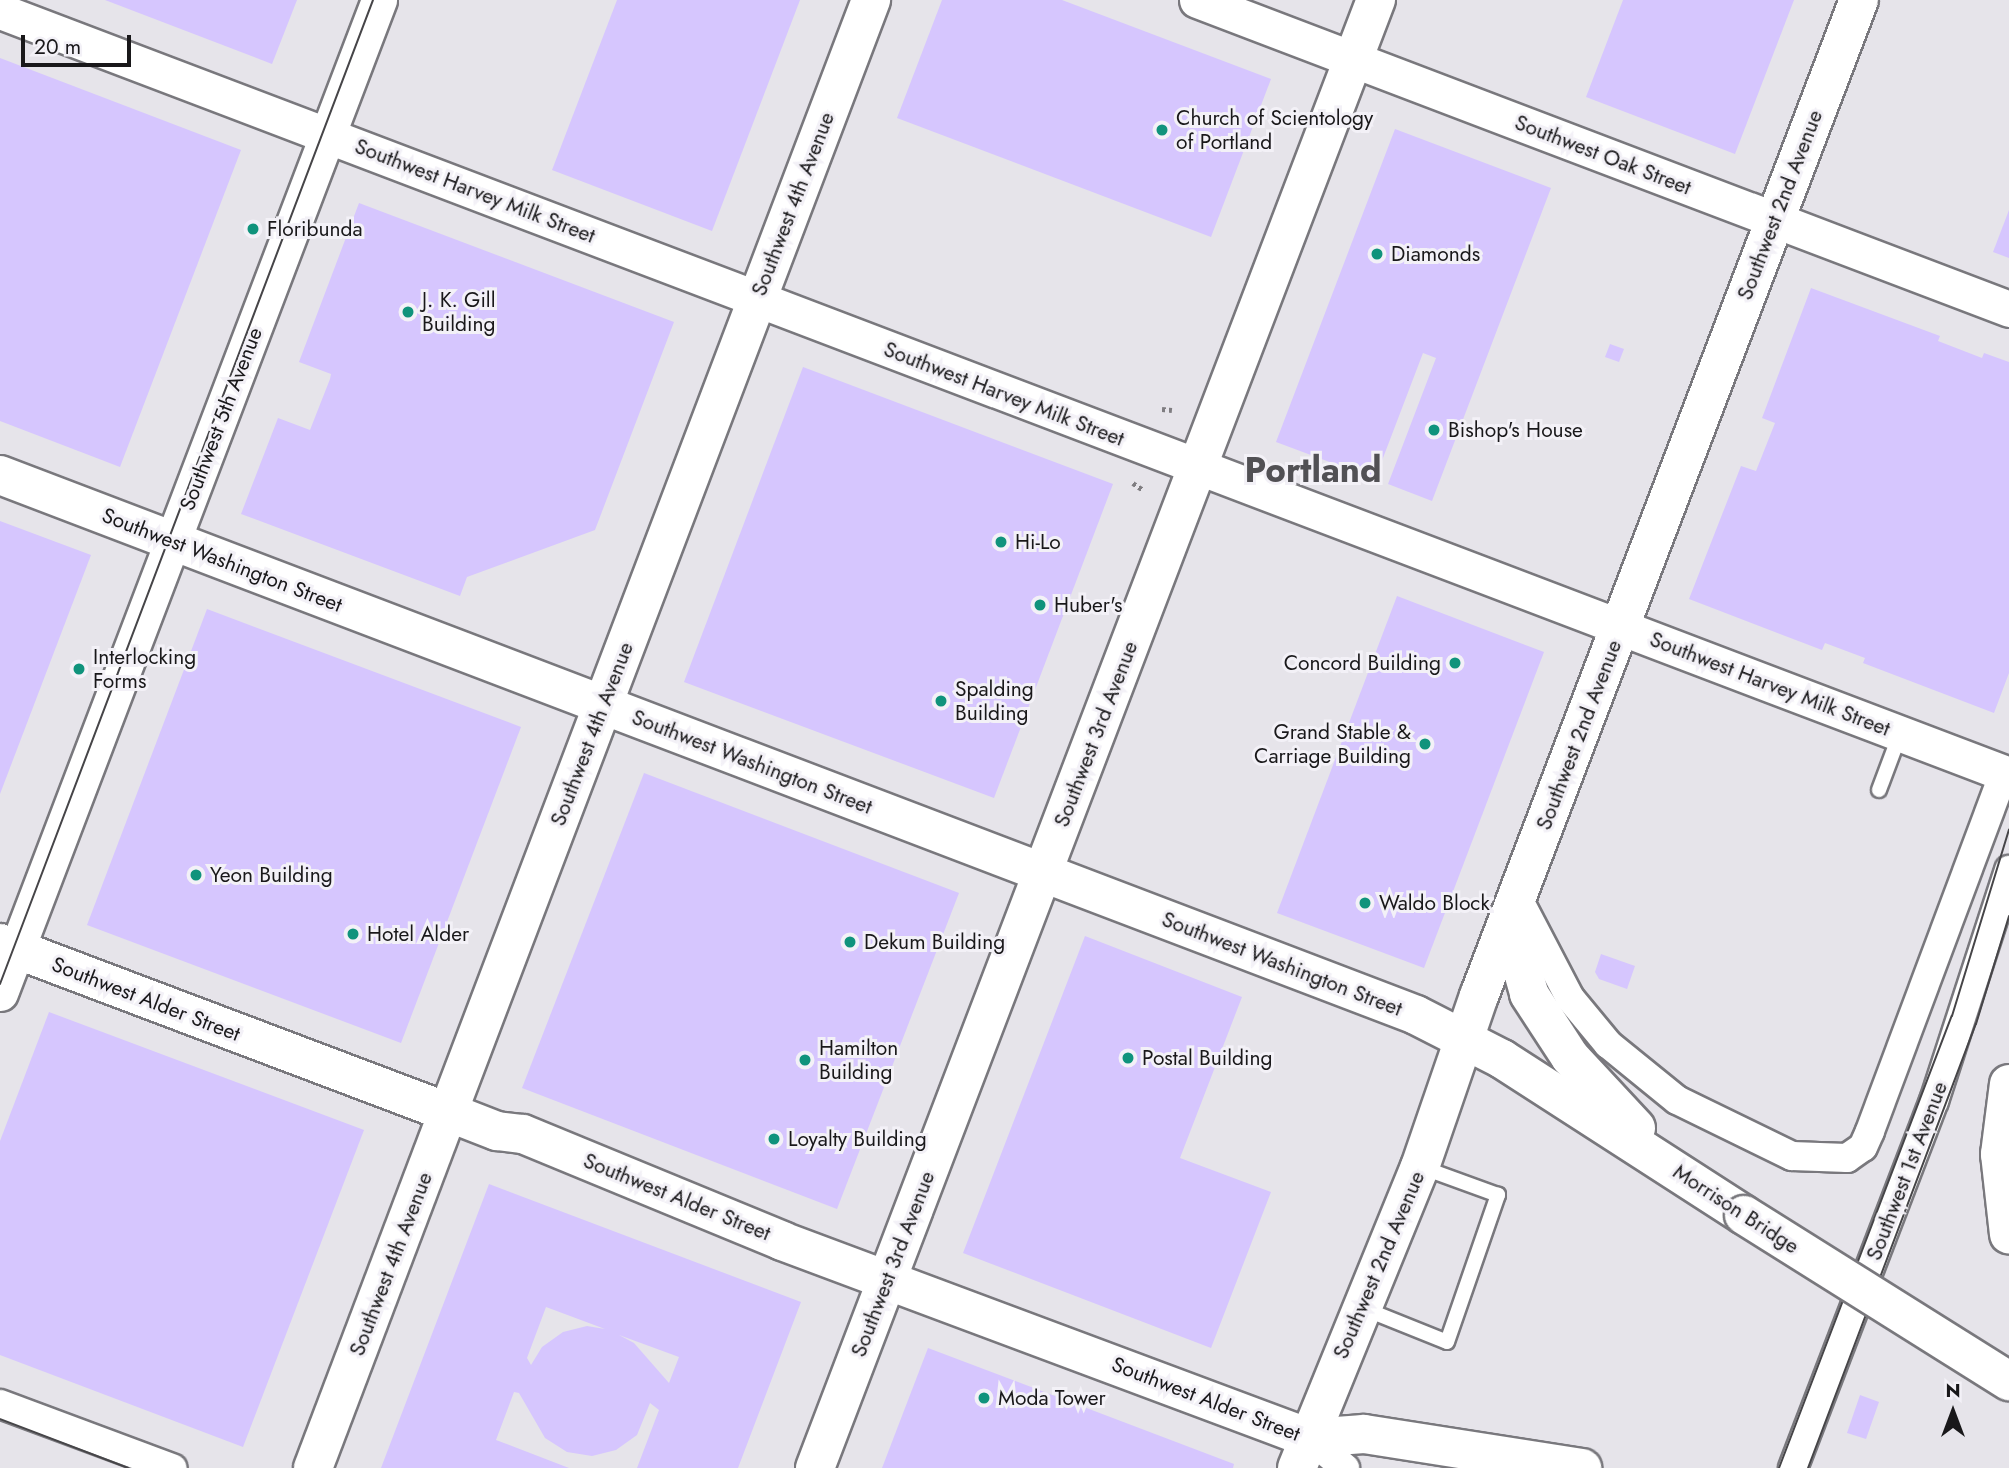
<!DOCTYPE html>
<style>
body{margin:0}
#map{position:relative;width:2009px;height:1468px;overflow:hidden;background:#e6e4ea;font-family:Jost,sans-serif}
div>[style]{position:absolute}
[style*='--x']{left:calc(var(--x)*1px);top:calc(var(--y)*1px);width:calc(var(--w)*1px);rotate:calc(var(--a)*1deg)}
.building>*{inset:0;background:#d6c6fe}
.path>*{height:4.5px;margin-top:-2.25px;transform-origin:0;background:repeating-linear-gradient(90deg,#7f7d81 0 3.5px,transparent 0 7px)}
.roads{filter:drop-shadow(2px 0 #79787d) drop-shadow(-2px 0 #79787d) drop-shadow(0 2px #79787d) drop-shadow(0 -2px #79787d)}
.service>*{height:14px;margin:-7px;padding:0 7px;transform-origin:7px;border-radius:7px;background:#fff}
.minor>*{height:28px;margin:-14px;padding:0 14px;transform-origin:14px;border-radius:14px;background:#fff}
.tertiary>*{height:35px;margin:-17.5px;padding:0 17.5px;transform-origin:17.5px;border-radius:17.5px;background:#fff}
.secondary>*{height:38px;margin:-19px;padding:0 19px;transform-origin:19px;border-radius:19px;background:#fff}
.primary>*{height:38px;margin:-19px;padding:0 19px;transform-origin:19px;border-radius:19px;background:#fff}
.tram>*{height:2px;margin:-1px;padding:0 1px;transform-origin:1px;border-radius:1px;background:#464548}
.bridges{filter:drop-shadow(2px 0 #79787d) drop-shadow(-2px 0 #79787d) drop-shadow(0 2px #79787d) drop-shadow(0 -2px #79787d)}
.secondary-bridge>*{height:38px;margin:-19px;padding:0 19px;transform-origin:19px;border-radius:19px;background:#fff}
.primary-bridge>*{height:38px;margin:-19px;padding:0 19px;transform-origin:19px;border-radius:19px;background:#fff}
.dots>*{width:19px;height:19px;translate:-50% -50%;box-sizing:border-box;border:4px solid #f3f1f7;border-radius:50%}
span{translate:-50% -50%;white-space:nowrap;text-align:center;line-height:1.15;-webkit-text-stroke:6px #f3f1f7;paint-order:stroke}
.poi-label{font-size:21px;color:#19181a}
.left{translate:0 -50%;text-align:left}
.right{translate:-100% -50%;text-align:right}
.street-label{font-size:21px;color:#19181a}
.town-label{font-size:35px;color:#515054;font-weight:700}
.north{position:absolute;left:1918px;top:1377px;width:70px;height:70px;-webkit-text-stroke:5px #f3f1f7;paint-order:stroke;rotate:0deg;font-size:19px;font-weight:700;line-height:28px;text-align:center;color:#19181a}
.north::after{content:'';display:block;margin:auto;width:24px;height:32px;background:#19181a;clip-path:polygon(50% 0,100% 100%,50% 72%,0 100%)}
.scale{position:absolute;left:21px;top:35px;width:110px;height:32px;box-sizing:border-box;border:4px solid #19181a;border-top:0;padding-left:9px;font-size:21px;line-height:24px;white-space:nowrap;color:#19181a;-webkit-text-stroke:5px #f3f1f7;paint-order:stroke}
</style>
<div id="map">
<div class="building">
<i style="clip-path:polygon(105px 0,297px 0,272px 64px)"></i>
<i style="clip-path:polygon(617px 0,800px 0,712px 231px,552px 170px)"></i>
<i style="clip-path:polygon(942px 0,1062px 0,1271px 79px,1211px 237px,897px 118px)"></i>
<i style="clip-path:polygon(1623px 0,1794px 0,1735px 154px,1586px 97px)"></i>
<i style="clip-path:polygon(0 58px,241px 150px,120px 467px,0 421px)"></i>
<i style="clip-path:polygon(1395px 129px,1551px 188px,1432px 501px,1388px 484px,1436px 358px,1423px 353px,1375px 479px,1276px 442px)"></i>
<i style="clip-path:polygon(359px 203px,674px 322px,595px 530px,467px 577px,460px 596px,241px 514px,278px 418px,310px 430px,330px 379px,331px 374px,299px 362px)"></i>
<i style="clip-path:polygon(2009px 210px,2009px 258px,1993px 252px)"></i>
<i style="clip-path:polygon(1811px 288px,1940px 336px,1938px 341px,1982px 358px,1984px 353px,2009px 362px,2009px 673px,1994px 713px,1863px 663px,1865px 658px,1825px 643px,1822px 650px,1689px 599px,1741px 466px,1756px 471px,1775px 423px,1762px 418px)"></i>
<i style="clip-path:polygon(1610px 344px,1624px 349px,1619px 362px,1605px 357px)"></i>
<i style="clip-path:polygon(803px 367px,1113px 484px,994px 798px,684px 682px)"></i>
<i style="clip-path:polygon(0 521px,91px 555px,0 794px)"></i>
<i style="clip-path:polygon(1397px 596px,1544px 652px,1424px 968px,1277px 913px)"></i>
<i style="clip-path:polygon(207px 609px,521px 727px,401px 1043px,87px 925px)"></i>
<i style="clip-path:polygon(644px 773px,959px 893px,837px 1209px,522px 1088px)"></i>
<i style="clip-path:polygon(1085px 936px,1242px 997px,1180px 1158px,1271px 1192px,1211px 1348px,963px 1253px)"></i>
<i style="clip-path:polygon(1601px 954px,1635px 966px,1627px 989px,1599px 979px,1595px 972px)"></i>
<i style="clip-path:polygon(49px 1012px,364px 1130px,243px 1447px,0 1355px,0 1141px)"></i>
<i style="clip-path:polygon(evenodd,489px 1184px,801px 1302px,738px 1468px,637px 1468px,659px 1410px,650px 1403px,637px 1435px,616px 1450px,592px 1456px,567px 1452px,545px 1438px,519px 1393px,514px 1392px,496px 1440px,569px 1468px,381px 1468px,489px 1184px,546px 1307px,605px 1329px,587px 1326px,563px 1332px,542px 1347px,531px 1365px,527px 1358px,546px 1307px,489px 1184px,619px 1335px,679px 1357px,669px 1383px,634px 1343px,619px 1335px)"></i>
<i style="clip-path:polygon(928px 1348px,1234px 1464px,1233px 1468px,882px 1468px)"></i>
<i style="clip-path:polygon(1860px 1395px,1879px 1402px,1866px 1439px,1847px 1433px)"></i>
</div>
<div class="path">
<i style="--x:1162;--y:409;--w:10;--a:6"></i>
<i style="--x:1133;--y:483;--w:11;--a:34"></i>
</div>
<div class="roads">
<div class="service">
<i style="--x:1879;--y:790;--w:60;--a:-69.4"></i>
<i style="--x:1365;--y:1309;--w:88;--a:21.9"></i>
<i style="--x:1447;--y:1342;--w:156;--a:-70.9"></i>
<i style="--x:1498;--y:1195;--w:82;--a:-160"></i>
</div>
<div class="minor">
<i style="--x:1523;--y:908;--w:102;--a:62.4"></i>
<i style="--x:1570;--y:998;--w:60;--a:50.4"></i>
<i style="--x:1608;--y:1044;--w:89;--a:39.1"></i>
<i style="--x:1677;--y:1100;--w:128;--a:26"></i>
<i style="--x:1792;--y:1156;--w:55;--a:2.1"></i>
<i style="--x:1847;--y:1158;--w:19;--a:-35"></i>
<i style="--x:1863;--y:1147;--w:17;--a:-66"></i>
<i style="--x:1870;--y:1131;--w:382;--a:-69.5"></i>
<i style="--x:0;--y:1404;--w:184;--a:20.4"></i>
<i style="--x:1309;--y:1438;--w:47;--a:39.8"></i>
<i style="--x:1793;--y:1468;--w:393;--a:-69"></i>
<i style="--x:1934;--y:1101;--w:243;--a:-72"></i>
</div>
<div class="tertiary">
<i style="--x:1197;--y:0;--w:869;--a:20.83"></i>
<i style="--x:0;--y:11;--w:2149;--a:20.82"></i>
<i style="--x:0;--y:993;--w:1063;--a:-69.11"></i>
</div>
<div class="secondary">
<i style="--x:0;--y:475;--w:1515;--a:20.87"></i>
<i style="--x:1416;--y:1015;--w:97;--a:27.1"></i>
<i style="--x:1502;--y:1059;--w:288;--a:32.8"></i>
<i style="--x:1518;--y:914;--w:44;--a:88.7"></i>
<i style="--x:1519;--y:958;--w:37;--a:74"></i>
<i style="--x:1529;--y:994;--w:75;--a:56.9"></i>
<i style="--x:1570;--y:1057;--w:97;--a:47.1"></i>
<i style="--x:0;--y:943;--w:479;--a:20.7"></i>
<i style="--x:448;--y:1112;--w:1190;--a:-69.17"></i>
<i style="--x:815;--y:1468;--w:1572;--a:-69.09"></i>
<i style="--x:1297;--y:1468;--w:325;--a:-67.8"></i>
<i style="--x:1420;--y:1167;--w:181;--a:-71"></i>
<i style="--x:1479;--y:996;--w:1066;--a:-69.12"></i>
</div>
<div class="primary">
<i style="--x:313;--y:1468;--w:381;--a:-69.2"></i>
<i style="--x:448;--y:1112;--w:53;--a:21.2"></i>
<i style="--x:497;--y:1131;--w:26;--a:7"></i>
<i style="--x:523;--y:1134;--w:280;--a:22.4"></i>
<i style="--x:782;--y:1241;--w:563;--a:20.5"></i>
<i style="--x:1309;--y:1438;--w:55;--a:-4.2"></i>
<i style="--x:1364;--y:1434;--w:221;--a:8.9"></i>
</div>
</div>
<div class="tram">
<i style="--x:0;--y:984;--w:1052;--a:-69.24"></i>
<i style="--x:0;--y:1419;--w:137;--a:20.9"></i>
<i style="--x:1779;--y:1468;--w:484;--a:-69.1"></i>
<i style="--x:1952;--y:1016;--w:195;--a:-73"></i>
<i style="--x:1808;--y:1468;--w:475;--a:-69.3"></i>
<i style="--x:1976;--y:1024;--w:113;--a:-73"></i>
</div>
<div class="bridges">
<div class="secondary-bridge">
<i style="--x:1744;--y:1215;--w:313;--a:32.1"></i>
</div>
<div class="primary-bridge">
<i style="--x:2009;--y:1084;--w:71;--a:97.3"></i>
<i style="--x:2000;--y:1154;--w:81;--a:83.6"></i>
</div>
</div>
<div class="dots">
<i style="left:1162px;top:130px;background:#10937c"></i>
<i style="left:253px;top:229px;background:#10937c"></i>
<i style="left:1377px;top:254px;background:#10937c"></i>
<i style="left:408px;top:312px;background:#10937c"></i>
<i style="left:1434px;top:430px;background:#10937c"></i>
<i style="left:1001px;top:542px;background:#10937c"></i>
<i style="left:1040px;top:605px;background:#10937c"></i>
<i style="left:1455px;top:663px;background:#10937c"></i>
<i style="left:79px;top:669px;background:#10937c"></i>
<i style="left:941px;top:701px;background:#10937c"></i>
<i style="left:1425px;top:744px;background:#10937c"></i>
<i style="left:196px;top:875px;background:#10937c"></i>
<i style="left:1365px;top:903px;background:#10937c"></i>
<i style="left:353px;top:934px;background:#10937c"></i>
<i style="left:850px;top:942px;background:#10937c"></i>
<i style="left:1128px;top:1058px;background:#10937c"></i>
<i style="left:805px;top:1060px;background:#10937c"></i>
<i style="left:774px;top:1139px;background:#10937c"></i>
<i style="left:984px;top:1398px;background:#10937c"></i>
</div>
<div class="poi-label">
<span class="left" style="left:1176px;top:130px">Church of Scientology<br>of Portland</span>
<span class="left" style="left:267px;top:229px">Floribunda</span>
<span class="left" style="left:1391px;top:254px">Diamonds</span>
<span class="left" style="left:422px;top:312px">J. K. Gill<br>Building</span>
<span class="left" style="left:1448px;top:430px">Bishop's House</span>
<span class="left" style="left:1015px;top:542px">Hi-Lo</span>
<span class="left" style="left:1054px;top:605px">Huber's</span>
<span class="left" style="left:93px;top:669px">Interlocking<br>Forms</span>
<span class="right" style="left:1441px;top:663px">Concord Building</span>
<span class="left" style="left:955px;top:701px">Spalding<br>Building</span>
<span class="right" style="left:1411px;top:744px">Grand Stable &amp;<br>Carriage Building</span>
<span class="left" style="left:210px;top:875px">Yeon Building</span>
<span class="left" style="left:1379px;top:903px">Waldo Block</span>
<span class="left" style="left:367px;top:934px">Hotel Alder</span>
<span class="left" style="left:864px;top:942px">Dekum Building</span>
<span class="left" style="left:819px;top:1060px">Hamilton<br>Building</span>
<span class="left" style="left:1142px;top:1058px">Postal Building</span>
<span class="left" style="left:788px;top:1139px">Loyalty Building</span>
<span class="left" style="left:998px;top:1398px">Moda Tower</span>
</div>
<div class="street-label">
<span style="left:1603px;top:155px;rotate:21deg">Southwest Oak Street</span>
<span style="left:475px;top:191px;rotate:21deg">Southwest Harvey Milk Street</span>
<span style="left:793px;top:204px;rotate:-69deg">Southwest 4th Avenue</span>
<span style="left:1780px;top:205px;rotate:-69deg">Southwest 2nd Avenue</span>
<span style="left:1004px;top:394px;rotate:21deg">Southwest Harvey Milk Street</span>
<span style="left:221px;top:419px;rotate:-69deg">Southwest 5th Avenue</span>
<span style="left:222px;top:560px;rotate:21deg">Southwest Washington Street</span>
<span style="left:1770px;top:684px;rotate:21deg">Southwest Harvey Milk Street</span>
<span style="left:592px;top:734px;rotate:-69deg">Southwest 4th Avenue</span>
<span style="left:1096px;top:734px;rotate:-69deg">Southwest 3rd Avenue</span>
<span style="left:1579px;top:735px;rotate:-69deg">Southwest 2nd Avenue</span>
<span style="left:752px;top:762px;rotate:21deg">Southwest Washington Street</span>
<span style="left:1282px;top:964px;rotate:21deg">Southwest Washington Street</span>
<span style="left:146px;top:999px;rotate:21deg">Southwest Alder Street</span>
<span style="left:1907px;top:1171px;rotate:-69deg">Southwest 1st Avenue</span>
<span style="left:677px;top:1197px;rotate:22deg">Southwest Alder Street</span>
<span style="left:1736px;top:1209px;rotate:33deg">Morrison Bridge</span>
<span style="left:391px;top:1264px;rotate:-69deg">Southwest 4th Avenue</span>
<span style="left:893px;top:1264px;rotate:-69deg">Southwest 3rd Avenue</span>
<span style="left:1379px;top:1265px;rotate:-67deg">Southwest 2nd Avenue</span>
<span style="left:1206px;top:1399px;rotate:21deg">Southwest Alder Street</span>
</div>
<div class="town-label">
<span style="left:1313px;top:470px">Portland</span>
</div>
<div class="north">N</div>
<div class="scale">20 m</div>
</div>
